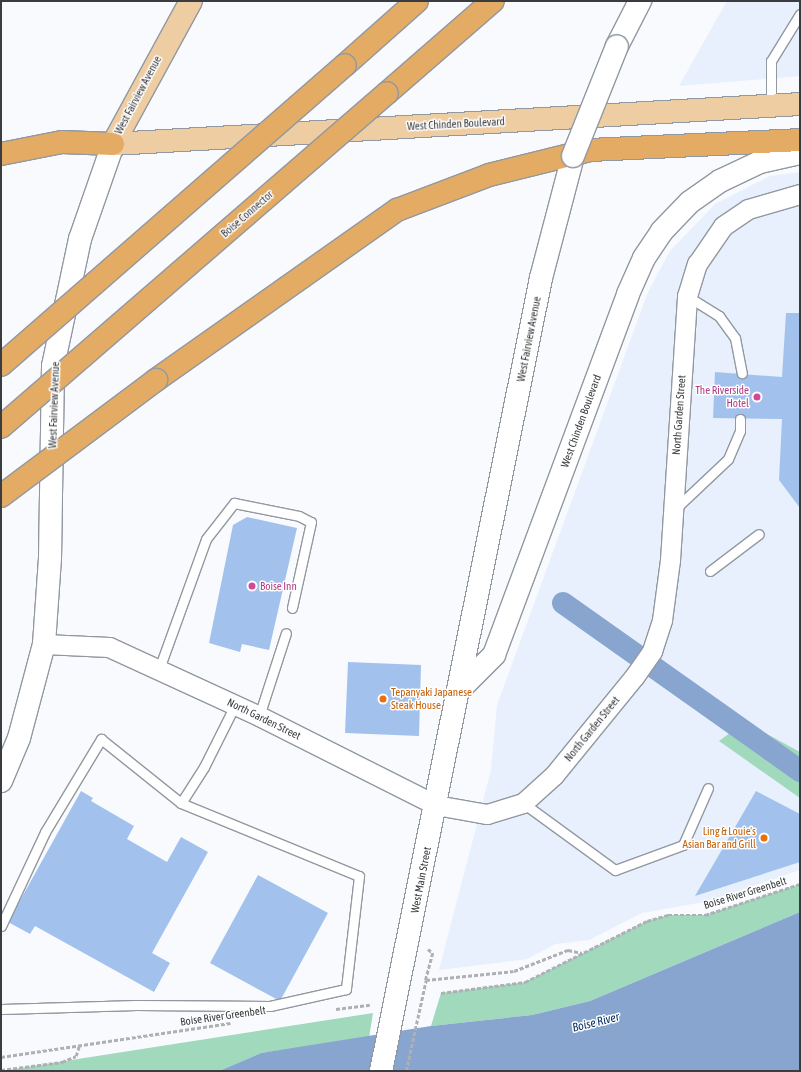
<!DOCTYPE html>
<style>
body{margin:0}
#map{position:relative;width:801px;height:1072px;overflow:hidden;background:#f8fafe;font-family:"Asap Condensed",sans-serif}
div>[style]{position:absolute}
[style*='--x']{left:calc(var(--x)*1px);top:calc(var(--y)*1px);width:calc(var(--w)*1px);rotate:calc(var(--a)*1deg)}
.built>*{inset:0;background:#e7f0fc}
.forest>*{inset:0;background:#a0d9bc}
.water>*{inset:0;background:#88a5d0}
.canal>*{height:22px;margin:-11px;padding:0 11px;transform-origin:11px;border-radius:11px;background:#88a5d0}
.building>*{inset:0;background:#a2c2ed}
.path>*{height:2.5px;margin-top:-1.25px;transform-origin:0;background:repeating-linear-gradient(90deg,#aeb0b4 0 4px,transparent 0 6px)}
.roads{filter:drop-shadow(1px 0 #9298a0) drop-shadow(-1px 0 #9298a0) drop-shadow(0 1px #9298a0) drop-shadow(0 -1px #9298a0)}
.lane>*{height:9px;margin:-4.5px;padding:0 4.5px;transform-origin:4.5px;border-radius:4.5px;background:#fff}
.street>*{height:19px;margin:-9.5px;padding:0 9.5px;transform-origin:9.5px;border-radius:9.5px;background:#fff}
.secondary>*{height:22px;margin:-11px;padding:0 11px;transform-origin:11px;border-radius:11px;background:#fff}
.primary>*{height:22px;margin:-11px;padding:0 11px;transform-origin:11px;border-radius:11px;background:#efcda2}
.highway>*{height:22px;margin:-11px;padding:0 11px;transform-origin:11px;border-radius:11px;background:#e4ab64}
.path-bridge>*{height:2.5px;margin-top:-1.25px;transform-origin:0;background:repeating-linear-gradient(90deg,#aeb0b4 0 4px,transparent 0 6px)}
.bridges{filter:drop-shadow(1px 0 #9298a0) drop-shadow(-1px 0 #9298a0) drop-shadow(0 1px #9298a0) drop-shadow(0 -1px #9298a0)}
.secondary-bridge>*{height:22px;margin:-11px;padding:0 11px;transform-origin:11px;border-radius:11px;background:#fff}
.highway-bridge>*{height:22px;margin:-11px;padding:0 11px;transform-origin:11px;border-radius:11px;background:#e4ab64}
.dots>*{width:11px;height:11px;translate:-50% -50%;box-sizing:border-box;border:2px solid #fff;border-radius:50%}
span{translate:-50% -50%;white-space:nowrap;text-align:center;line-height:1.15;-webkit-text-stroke:3px #fff;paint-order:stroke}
.street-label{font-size:11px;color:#3a3c40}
.hotel-label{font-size:11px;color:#b23c85}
.right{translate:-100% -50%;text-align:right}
.left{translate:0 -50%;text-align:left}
.food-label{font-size:11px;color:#c56008}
.water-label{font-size:12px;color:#0b3165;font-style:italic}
.frame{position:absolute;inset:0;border:2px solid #3a3c40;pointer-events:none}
</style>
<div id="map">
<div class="built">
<i style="clip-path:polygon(727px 1px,800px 1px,800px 76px,679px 86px)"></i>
<i style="clip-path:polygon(800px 172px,800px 870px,709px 901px,642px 913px,589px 940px,555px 944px,527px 959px,439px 970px,491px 770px,497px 705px,648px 292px,670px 251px,715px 204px,770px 176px)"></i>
</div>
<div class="forest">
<i style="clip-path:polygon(745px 722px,800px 752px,800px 798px,719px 741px)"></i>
<i style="clip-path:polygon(800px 884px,800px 912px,590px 1001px,532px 1015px,431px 1026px,441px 993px,525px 982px,647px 921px,668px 915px,705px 915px)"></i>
<i style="clip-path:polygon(373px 1013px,369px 1038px,261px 1053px,219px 1071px,1px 1071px)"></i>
</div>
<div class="water">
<i style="clip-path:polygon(800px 912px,800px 1071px,219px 1071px,261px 1053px,431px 1026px,532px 1015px,590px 1001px)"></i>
</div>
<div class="canal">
<i style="--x:563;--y:603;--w:291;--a:35.3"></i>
</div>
<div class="building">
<i style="clip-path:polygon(786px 313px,800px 313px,800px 508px,779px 480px,782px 419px,713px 418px,715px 372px,782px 377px)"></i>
<i style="clip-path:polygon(247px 517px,297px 528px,269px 650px,242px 644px,240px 652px,209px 643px,233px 525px)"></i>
<i style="clip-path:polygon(348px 662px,421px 665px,419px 736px,345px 733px)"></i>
<i style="clip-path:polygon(81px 791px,93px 798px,91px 801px,134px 826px,127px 839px,167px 862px,181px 837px,208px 852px,152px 953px,170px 963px,154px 992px,35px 926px,30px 934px,8px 922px)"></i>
<i style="clip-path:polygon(756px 791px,800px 814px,800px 862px,695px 896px)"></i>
<i style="clip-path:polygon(258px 875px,328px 913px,280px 1001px,210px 963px)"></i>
</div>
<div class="path">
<i style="--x:428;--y:949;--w:6;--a:39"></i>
<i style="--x:433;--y:953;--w:28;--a:105"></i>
<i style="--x:426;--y:980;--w:88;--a:-5.8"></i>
<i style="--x:514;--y:971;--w:58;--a:-21.3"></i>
<i style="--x:568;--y:950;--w:14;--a:12"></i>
<i style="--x:441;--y:993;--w:85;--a:-7.5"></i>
<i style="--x:525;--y:982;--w:136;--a:-26.6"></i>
<i style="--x:647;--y:921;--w:22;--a:-16"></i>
<i style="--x:668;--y:915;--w:37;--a:0"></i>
<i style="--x:705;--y:915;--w:100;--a:-18.1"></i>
<i style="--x:336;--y:1009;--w:34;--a:-7"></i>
<i style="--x:1;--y:1057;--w:232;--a:-8.4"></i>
<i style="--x:1;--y:1070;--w:62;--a:-7.5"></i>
<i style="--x:62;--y:1062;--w:15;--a:-23"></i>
<i style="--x:76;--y:1056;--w:10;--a:-73"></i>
</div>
<div class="roads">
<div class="lane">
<i style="--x:771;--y:106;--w:45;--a:-90"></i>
<i style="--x:771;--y:61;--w:55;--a:-58.3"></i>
<i style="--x:687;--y:296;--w:38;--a:32"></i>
<i style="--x:719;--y:316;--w:27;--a:54"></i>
<i style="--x:735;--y:338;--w:36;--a:79"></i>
<i style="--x:674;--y:510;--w:74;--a:-43.4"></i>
<i style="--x:728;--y:459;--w:30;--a:-67"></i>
<i style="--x:740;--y:431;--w:12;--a:-90"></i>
<i style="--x:710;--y:571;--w:61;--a:-37.1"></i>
<i style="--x:159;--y:669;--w:138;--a:-70.1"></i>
<i style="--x:206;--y:539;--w:46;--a:-52.1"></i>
<i style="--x:234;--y:503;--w:66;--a:11.3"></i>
<i style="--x:299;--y:516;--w:13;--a:27"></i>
<i style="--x:311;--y:522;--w:88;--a:102.5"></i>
<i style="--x:259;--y:716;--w:87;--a:-72"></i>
<i style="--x:181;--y:803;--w:43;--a:-57.4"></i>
<i style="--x:204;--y:767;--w:69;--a:-63.4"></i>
<i style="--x:523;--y:803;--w:114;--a:36.1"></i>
<i style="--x:615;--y:870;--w:72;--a:-20.2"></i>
<i style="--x:683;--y:845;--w:62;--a:-66.3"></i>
<i style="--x:1;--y:926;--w:104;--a:-64.9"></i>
<i style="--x:45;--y:832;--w:109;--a:-58.9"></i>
<i style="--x:101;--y:739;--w:102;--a:38.7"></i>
<i style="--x:181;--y:803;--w:192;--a:22.3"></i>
<i style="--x:359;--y:876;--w:114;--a:96.6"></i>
<i style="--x:346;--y:989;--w:78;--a:167.4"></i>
<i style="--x:270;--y:1006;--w:134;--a:-179.6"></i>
<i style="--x:136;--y:1005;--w:134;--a:178.3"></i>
</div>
<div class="street">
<i style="--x:44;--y:644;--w:65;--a:2.6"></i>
<i style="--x:109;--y:647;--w:165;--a:24.7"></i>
<i style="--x:259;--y:716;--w:198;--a:26.7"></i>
<i style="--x:436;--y:805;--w:52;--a:10"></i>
<i style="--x:487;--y:814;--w:38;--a:-17"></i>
<i style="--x:523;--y:803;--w:42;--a:-42.1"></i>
<i style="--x:554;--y:775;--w:127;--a:-50.8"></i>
<i style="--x:634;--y:677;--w:32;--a:-55"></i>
<i style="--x:652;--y:651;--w:33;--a:-72"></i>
<i style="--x:662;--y:620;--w:61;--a:-82.4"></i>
<i style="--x:670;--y:560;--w:265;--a:-86.3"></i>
<i style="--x:687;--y:296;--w:34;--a:-73"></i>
<i style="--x:697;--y:264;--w:46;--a:-55.6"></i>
<i style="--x:723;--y:226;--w:30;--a:-34"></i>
<i style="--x:748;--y:209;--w:54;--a:-16.1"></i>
</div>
<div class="secondary">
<i style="--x:617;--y:46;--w:51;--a:-62.9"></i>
<i style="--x:460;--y:689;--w:48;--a:-45"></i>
<i style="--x:494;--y:655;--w:385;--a:-69.6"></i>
<i style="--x:628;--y:294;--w:39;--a:-66"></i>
<i style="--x:644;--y:258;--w:32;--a:-56"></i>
<i style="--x:662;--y:231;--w:40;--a:-46"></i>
<i style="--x:690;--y:202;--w:37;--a:-35"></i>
<i style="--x:720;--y:181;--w:44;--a:-25.4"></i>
<i style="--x:760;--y:162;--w:41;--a:-12.7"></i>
<i style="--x:1;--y:781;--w:47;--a:-67.3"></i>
<i style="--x:19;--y:738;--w:97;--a:-75.1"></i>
<i style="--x:44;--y:644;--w:86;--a:-86"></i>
<i style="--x:50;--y:558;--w:192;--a:-89.1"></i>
<i style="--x:53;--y:366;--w:130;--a:-78"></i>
<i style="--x:80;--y:239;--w:101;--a:-70.8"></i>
<i style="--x:381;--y:1071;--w:809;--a:-78.59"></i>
<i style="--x:541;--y:278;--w:126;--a:-75.3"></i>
</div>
<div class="primary">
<i style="--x:113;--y:144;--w:688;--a:-3.33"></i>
<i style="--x:113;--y:144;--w:163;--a:-61.4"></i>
</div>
<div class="highway">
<i style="--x:345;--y:65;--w:96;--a:-41.6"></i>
<i style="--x:387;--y:93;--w:140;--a:-41"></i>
<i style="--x:1;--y:154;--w:62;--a:-11.1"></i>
<i style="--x:62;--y:142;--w:51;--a:2.2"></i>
<i style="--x:156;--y:380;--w:295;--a:-35.2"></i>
<i style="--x:397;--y:210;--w:98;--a:-20.8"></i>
<i style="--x:489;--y:175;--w:104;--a:-13.9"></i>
<i style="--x:590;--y:150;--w:210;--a:-2.7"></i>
</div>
</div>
<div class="path-bridge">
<i style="--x:406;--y:1071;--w:93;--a:-77.6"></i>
</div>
<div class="bridges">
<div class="secondary-bridge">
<i style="--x:573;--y:156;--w:118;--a:-68.2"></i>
</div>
<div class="highway-bridge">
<i style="--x:1;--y:365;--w:456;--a:-41.1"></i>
<i style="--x:1;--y:427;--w:510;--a:-40.87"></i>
<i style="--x:1;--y:496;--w:194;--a:-36.8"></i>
</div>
</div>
<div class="dots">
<i style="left:757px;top:397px;background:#d1479c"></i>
<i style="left:252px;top:586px;background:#d1479c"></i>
<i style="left:383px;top:699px;background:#e8710a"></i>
<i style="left:764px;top:838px;background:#e8710a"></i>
</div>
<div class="street-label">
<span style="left:138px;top:95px;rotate:-62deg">West Fairview Avenue</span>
<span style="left:456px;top:124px;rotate:-3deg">West Chinden Boulevard</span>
<span style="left:247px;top:214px;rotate:-41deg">Boise Connector</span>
<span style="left:529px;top:339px;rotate:-79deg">West Fairview Avenue</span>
<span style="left:54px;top:405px;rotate:-88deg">West Fairview Avenue</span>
<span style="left:679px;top:415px;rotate:-86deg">North Garden Street</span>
<span style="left:581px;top:421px;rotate:-70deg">West Chinden Boulevard</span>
<span style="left:264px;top:719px;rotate:26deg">North Garden Street</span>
<span style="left:592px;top:729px;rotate:-51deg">North Garden Street</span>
<span style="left:421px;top:880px;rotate:-79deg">West Main Street</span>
<span style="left:745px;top:893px;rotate:-17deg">Boise River Greenbelt</span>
<span style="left:223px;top:1016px;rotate:-8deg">Boise River Greenbelt</span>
</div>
<div class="hotel-label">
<span class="right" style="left:749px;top:397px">The Riverside<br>Hotel</span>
<span class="left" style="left:260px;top:586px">Boise Inn</span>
</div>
<div class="food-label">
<span class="left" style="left:391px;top:699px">Tepanyaki Japanese<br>Steak House</span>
<span class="right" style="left:756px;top:838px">Ling &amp; Louie's<br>Asian Bar and Grill</span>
</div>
<div class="water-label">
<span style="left:596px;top:1023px;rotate:-14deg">Boise River</span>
</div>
<div class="frame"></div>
</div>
